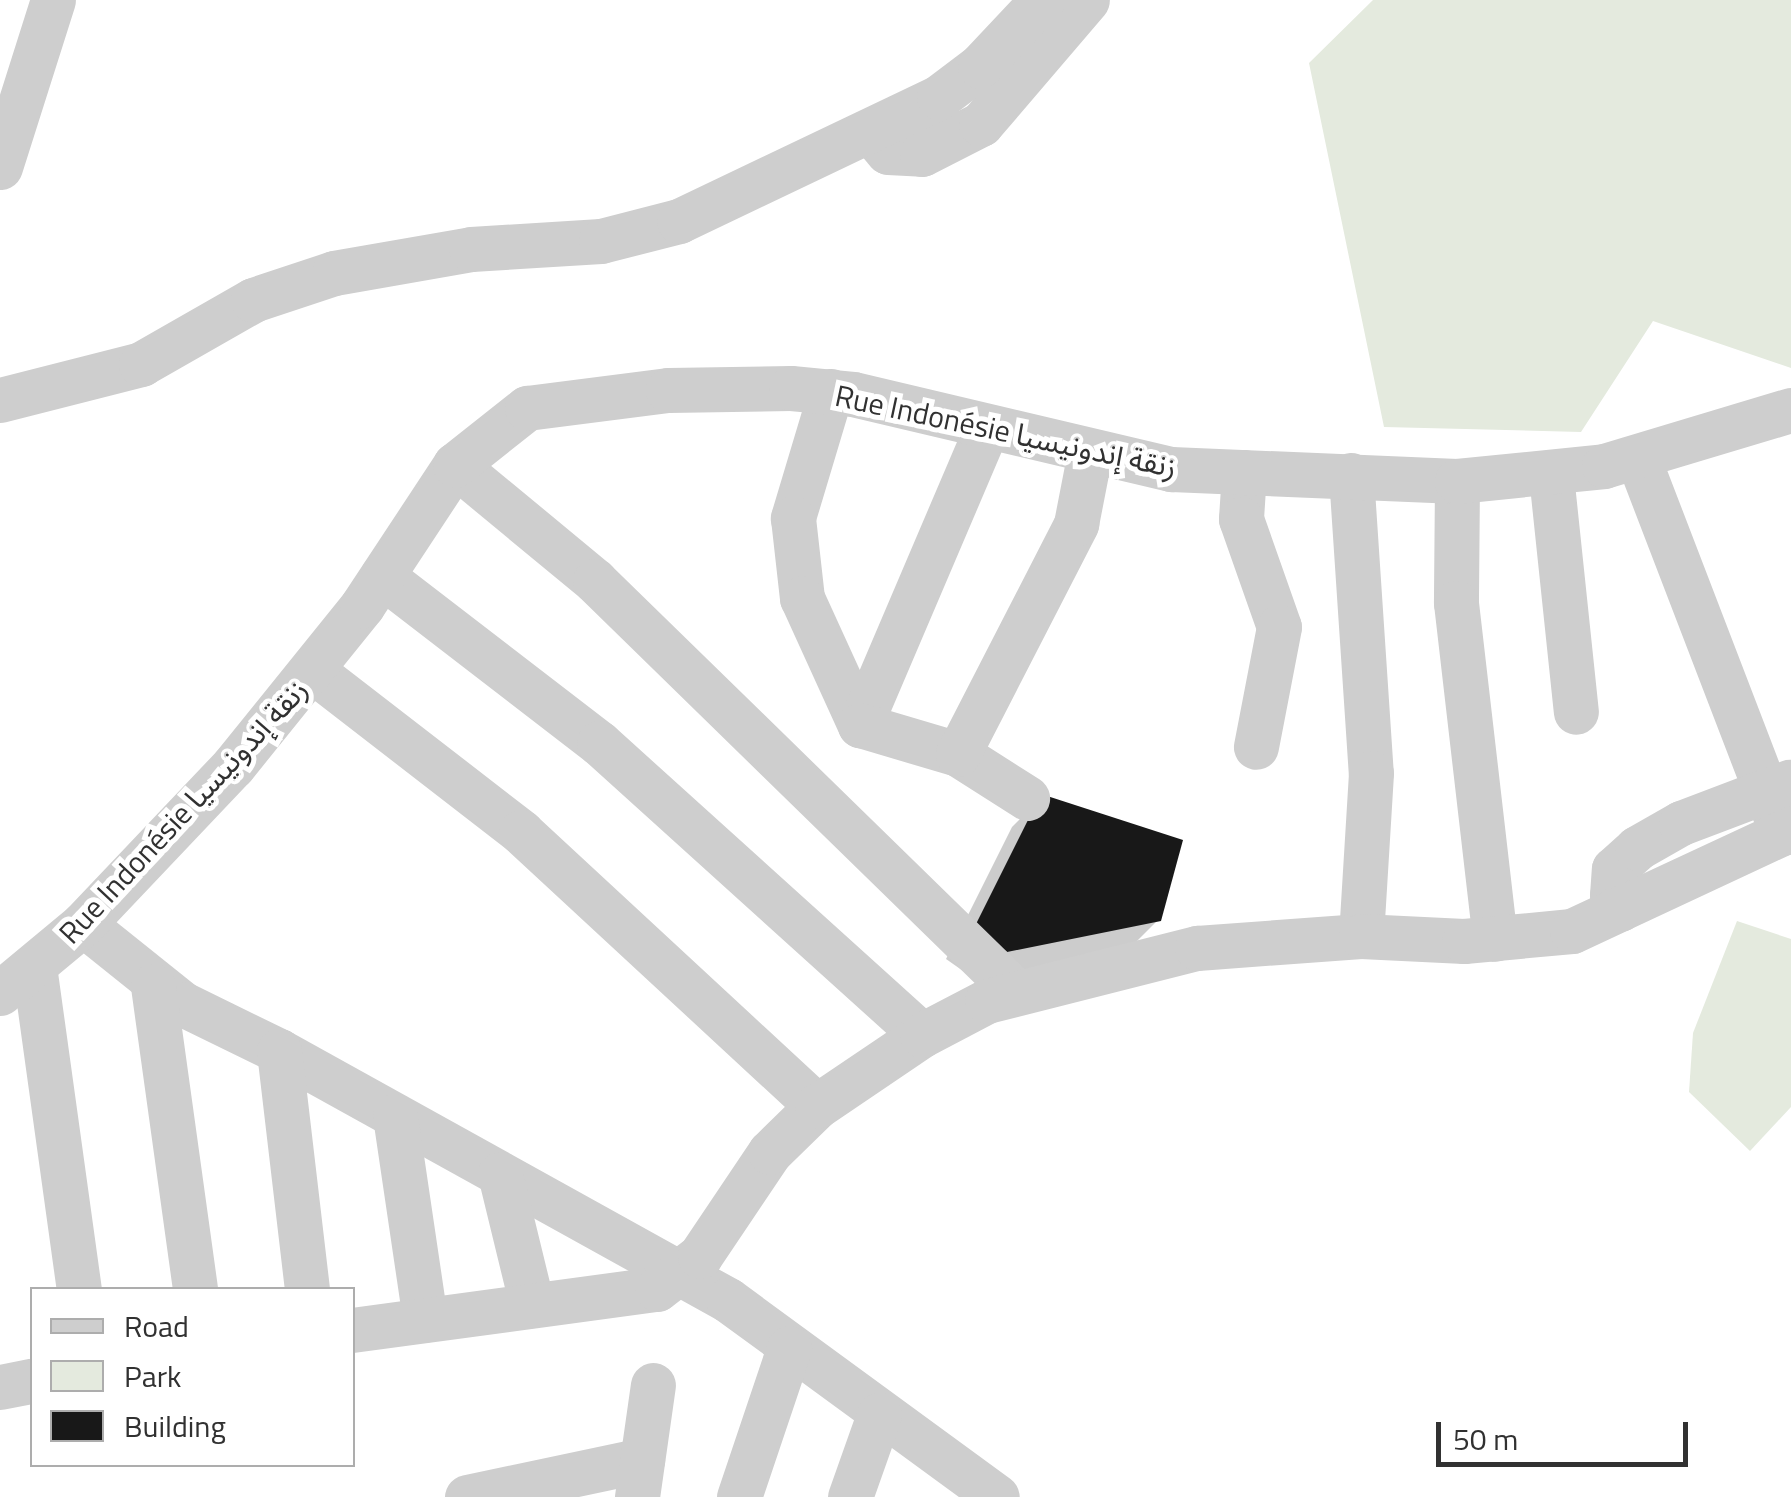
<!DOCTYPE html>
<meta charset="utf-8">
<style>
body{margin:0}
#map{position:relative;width:1791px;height:1497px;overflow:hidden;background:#fff;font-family:"Titillium Web","Noto Sans Arabic",sans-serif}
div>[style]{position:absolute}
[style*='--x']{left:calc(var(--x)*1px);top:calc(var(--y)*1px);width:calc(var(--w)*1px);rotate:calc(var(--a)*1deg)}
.green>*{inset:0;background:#e4eade}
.shadow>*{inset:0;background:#0003}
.building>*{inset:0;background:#181818}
.minor>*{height:45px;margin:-22.5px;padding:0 22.5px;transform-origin:22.5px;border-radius:22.5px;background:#cecece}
span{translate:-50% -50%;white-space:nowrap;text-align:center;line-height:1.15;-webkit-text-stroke:10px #fff;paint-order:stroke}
.street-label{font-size:30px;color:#313131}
.legend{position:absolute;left:30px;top:1287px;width:325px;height:180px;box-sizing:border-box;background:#fff;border:2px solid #adadad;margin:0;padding:12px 18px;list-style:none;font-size:30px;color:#313131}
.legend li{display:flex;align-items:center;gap:20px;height:50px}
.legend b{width:50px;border:2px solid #adadad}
.scale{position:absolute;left:1436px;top:1422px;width:252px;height:45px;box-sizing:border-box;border:5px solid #313131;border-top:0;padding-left:12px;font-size:30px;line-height:35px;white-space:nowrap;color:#313131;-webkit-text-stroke:8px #fff;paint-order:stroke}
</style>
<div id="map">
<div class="green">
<i style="clip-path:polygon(1373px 0,1791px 0,1791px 368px,1653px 321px,1581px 432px,1384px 427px,1309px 63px)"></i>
<i style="clip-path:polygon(1737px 921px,1791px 939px,1791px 1107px,1750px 1151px,1689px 1092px,1693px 1033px)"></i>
</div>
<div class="shadow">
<i style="clip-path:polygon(1042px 797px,1159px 919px,1128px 950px,976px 980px,946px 959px,1012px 827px)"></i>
</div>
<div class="building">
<i style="clip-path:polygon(1041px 794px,1183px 840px,1161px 921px,1007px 952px,974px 928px)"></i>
</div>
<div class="minor">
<i style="--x:871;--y:132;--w:26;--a:50"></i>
<i style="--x:888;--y:152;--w:34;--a:3"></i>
<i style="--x:922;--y:154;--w:66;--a:-27"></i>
<i style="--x:981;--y:124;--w:163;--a:-49.5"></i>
<i style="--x:0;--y:167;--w:175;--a:-72.4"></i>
<i style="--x:831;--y:391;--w:133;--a:106.7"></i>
<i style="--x:793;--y:518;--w:81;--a:83.6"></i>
<i style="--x:802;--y:598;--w:140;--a:65.5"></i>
<i style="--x:0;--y:400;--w:146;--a:-14.3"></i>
<i style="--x:141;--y:364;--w:129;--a:-29.7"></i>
<i style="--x:253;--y:300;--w:85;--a:-18.4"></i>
<i style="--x:334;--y:273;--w:139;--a:-9.9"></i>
<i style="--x:471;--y:249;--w:130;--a:-3.5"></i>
<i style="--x:601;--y:241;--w:81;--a:-14.4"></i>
<i style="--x:679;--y:221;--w:288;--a:-25.5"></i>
<i style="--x:939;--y:97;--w:51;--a:-37.1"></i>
<i style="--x:980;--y:66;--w:91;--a:-46.8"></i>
<i style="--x:1638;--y:458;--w:402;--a:69"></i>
<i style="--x:455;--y:465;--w:182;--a:39.6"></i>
<i style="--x:595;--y:581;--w:588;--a:44.31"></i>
<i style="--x:1244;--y:472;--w:47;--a:93.7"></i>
<i style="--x:1241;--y:519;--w:114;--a:70.6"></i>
<i style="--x:1279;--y:627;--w:122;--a:100.9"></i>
<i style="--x:1351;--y:475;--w:299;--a:86.2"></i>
<i style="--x:1371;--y:773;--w:163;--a:93.5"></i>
<i style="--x:1551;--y:475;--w:238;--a:84"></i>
<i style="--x:1457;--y:481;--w:122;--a:90.5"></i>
<i style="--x:1456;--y:603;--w:338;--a:83.4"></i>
<i style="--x:382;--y:576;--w:274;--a:37.6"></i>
<i style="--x:599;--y:743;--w:435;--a:42.1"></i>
<i style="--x:313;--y:671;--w:263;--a:37.7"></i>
<i style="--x:521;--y:832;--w:403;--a:42.8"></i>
<i style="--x:860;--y:725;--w:324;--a:-66.9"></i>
<i style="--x:860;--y:725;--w:102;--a:16.5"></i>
<i style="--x:958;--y:754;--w:82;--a:32.5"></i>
<i style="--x:958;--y:754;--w:259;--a:-62.8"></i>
<i style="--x:1076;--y:524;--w:73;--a:-79"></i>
<i style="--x:1620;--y:909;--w:16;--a:-120"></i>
<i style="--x:1612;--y:895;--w:26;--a:-86"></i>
<i style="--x:1614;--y:869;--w:31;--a:-42"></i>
<i style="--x:1637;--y:848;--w:51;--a:-29.6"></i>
<i style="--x:1681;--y:823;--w:116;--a:-20.8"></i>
<i style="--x:83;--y:924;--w:128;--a:38.7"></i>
<i style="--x:183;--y:1004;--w:107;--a:26.1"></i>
<i style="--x:279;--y:1051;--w:513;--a:29.01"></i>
<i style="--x:728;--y:1300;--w:333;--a:36.2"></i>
<i style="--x:34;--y:966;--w:327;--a:82.1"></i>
<i style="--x:153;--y:986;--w:307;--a:82.1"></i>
<i style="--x:0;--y:993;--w:108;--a:-39.7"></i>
<i style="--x:83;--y:924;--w:218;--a:-46.5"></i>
<i style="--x:233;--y:766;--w:206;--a:-51.1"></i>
<i style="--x:362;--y:606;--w:169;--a:-56.6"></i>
<i style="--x:455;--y:465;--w:92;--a:-38.4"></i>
<i style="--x:527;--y:408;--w:142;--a:-7.3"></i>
<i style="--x:668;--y:390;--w:123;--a:-0.9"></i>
<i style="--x:791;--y:388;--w:62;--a:5.5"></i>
<i style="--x:853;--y:394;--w:327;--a:13.3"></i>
<i style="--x:1171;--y:469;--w:286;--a:2.4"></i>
<i style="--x:1457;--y:481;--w:148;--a:-5.8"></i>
<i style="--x:1604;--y:466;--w:195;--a:-16.7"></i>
<i style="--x:279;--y:1051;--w:241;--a:83.3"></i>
<i style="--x:395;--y:1116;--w:206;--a:81.6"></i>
<i style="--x:500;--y:1174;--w:135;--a:76.3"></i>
<i style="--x:352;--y:1330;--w:308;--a:-7.7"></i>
<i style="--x:657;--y:1289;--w:54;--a:-37.5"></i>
<i style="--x:700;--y:1256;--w:125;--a:-56.1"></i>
<i style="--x:770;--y:1152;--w:66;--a:-44.4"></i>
<i style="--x:817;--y:1106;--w:127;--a:-34.1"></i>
<i style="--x:922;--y:1035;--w:73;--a:-27.6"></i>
<i style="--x:987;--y:1001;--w:217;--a:-14.2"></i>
<i style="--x:1197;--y:948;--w:164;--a:-4.2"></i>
<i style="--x:1361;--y:936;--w:103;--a:2.8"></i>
<i style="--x:1464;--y:941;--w:108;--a:-5.3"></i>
<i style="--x:1572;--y:931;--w:242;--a:-25"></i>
<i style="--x:0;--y:1387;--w:33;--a:-11"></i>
<i style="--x:467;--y:1497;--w:179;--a:-11.9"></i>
<i style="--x:637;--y:1497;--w:113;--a:-81.9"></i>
<i style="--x:739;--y:1497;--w:157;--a:-71.4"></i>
<i style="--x:850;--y:1497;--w:87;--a:-70.5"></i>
</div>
<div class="street-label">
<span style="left:1006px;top:431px;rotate:12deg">Rue Indonésie زنقة إندونيسيا</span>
<span style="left:183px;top:811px;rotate:-47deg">Rue Indonésie زنقة إندونيسيا</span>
</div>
<ul class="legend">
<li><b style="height:12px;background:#cecece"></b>Road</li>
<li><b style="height:28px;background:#e4eade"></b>Park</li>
<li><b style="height:28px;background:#181818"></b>Building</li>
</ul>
<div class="scale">50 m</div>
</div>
